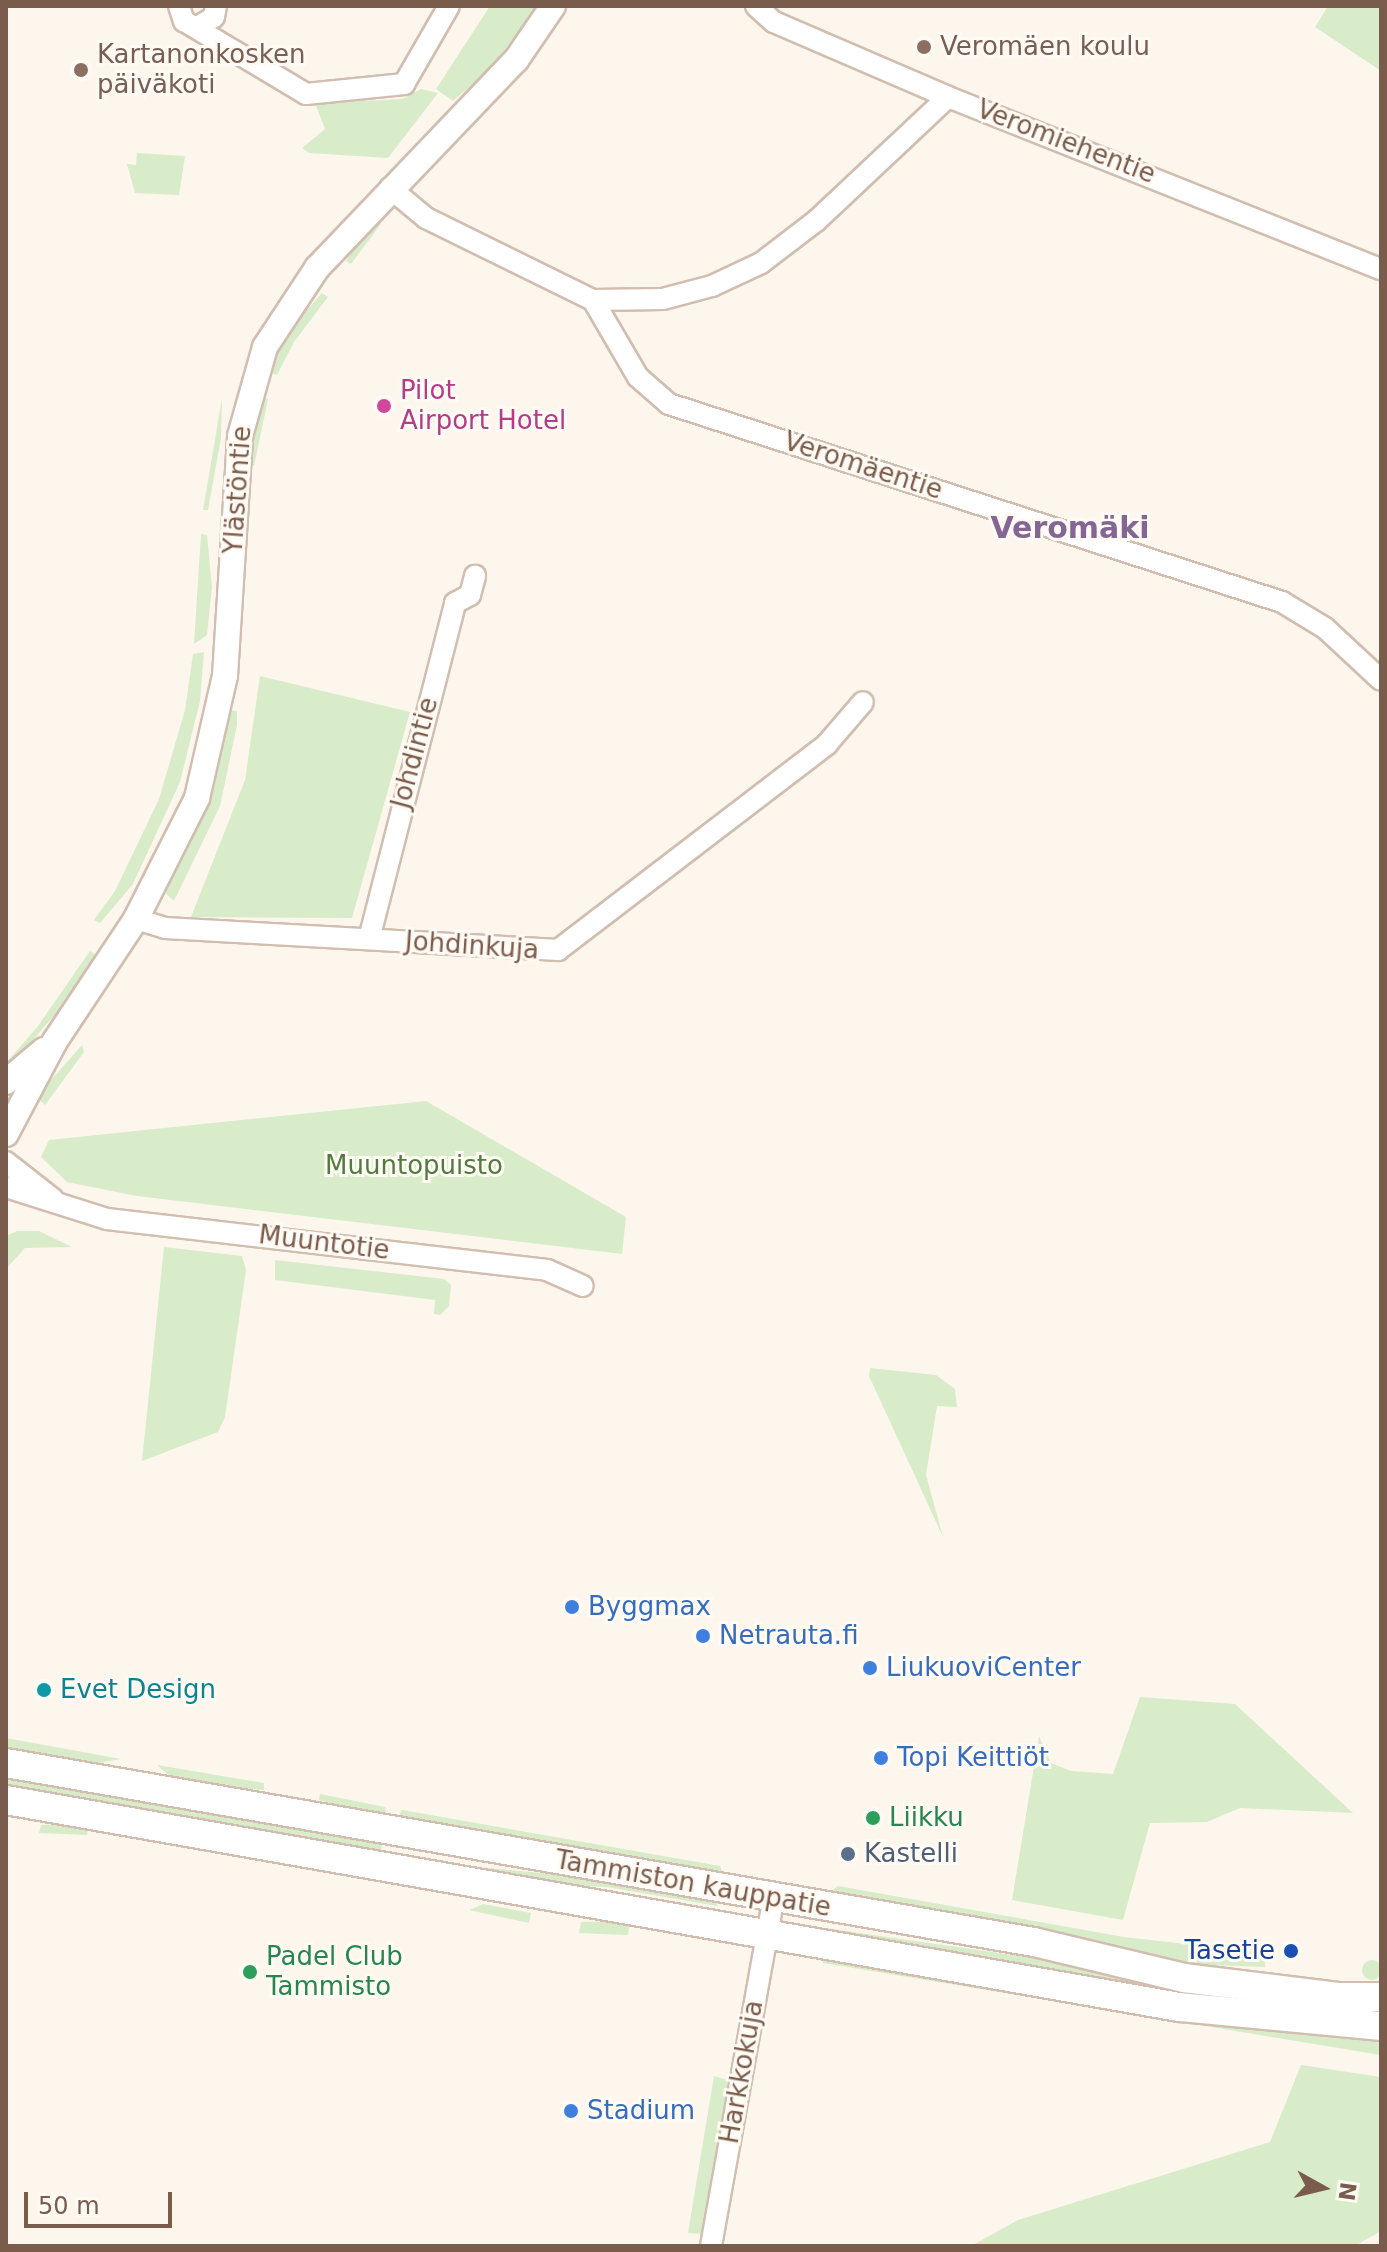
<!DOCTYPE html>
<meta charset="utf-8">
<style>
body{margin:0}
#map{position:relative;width:1387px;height:2252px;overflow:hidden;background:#fdf6ec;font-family:"DejaVu Sans",sans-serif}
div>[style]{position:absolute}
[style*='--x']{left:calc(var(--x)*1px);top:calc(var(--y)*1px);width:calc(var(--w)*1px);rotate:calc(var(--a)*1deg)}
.green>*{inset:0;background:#d8ecc9}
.round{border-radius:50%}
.roads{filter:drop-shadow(2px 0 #d1beb0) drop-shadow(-2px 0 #d1beb0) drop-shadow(0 2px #d1beb0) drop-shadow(0 -2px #d1beb0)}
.minor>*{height:20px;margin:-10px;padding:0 10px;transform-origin:10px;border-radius:10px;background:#fff}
.tertiary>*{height:24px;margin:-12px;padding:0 12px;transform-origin:12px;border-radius:12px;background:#fff}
.secondary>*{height:28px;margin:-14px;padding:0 14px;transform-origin:14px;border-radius:14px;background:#fff}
.dots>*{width:22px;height:22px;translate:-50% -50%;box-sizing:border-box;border:4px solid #fffaf3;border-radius:50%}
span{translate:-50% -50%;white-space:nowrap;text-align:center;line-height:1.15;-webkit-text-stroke:6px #fffaf3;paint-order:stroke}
.education-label{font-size:26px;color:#785e54}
.left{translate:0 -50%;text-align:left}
.street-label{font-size:26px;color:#7a5c4d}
.hotel-label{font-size:26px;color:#b23c85}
.park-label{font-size:26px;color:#537a41}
.shop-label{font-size:26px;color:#366cbe}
.culture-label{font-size:26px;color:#0d838f}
.leisure-label{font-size:26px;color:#27864d}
.service-label{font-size:26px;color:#4e5e75}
.transit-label{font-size:26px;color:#164399}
.right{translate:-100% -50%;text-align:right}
.quarter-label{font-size:30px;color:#846695;font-weight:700}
.frame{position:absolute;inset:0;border:8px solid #7a5c4d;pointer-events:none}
.north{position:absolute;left:1283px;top:2148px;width:80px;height:80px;-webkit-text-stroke:6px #fffaf3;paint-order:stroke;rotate:98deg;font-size:22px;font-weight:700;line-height:32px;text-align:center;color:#7a5c4d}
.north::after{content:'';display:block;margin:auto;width:28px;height:36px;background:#7a5c4d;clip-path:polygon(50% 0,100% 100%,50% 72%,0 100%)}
.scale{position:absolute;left:24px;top:2192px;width:148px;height:36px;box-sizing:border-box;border:4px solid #7a5c4d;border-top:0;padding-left:10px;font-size:24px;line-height:28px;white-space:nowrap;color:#7a5c4d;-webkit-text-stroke:6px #fffaf3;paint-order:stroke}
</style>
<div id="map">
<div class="green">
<i style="clip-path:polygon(490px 6px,538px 6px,488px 71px,453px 101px,436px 89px)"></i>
<i style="clip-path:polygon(1328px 6px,1381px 6px,1381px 71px,1315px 27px)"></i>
<i style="clip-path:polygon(421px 89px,438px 93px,388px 158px,309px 153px,302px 148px,325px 129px,315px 103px,402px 99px)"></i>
<i style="clip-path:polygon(137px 153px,185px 156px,179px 195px,135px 193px,127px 164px,136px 165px)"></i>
<i style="clip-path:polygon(373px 220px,381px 224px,351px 264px,346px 261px)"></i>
<i style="clip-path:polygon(322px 293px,328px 297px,294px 342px,277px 375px,267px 371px,285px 335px)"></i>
<i style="clip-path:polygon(259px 396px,268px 399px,254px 466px,247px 465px)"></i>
<i style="clip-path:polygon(222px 398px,221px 438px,208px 510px,203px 510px)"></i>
<i style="clip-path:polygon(201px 534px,207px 535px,212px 587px,207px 635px,194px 644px)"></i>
<i style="clip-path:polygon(204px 652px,200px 701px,180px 782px,133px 884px,100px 923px,94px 920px,115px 891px,159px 799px,185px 710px,193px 654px)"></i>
<i style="clip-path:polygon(260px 676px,410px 712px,352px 918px,191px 917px,245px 780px)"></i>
<i style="clip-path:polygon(230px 710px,237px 711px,237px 725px,220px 806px,174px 901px,164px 892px,201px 813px)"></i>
<i style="clip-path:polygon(90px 951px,96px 955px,60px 1009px,6px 1070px,6px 1063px,38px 1026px)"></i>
<i style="clip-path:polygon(82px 1045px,84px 1052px,45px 1105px,36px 1097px)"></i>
<i style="clip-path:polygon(426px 1101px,626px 1217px,622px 1254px,137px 1196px,67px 1182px,41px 1157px,49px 1140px,58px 1139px)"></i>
<i style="clip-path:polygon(17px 1231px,39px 1231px,72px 1247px,25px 1248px,6px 1269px,6px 1236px)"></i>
<i style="clip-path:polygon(164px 1247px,242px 1256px,246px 1270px,225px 1417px,218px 1432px,142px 1461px)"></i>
<i style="clip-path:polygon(275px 1260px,444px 1279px,451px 1285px,449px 1306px,440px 1315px,434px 1314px,435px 1300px,275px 1280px)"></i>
<i style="clip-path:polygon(870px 1368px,936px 1375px,955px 1389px,957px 1407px,937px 1406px,926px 1475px,943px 1537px,869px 1376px)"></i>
<i style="clip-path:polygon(1140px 1697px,1235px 1704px,1353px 1813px,1240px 1808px,1207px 1822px,1150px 1823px,1123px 1920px,1012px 1900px,1039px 1736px,1051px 1763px,1071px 1771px,1113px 1774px)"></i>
<i style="clip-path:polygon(6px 1738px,121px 1759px,94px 1764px,6px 1748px)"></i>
<i style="clip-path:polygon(157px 1765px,264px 1783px,264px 1790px,178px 1783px)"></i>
<i style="clip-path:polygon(6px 1780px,93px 1789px,383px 1839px,380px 1856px,6px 1788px)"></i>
<i style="clip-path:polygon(320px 1794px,385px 1807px,387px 1818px,319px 1800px)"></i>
<i style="clip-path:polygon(402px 1810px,720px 1866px,723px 1873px,396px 1820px)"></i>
<i style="clip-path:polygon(89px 1824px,87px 1835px,39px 1833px,41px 1825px)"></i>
<i style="clip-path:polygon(453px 1865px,609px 1879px,719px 1899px,717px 1906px,607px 1887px,527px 1883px)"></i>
<i style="clip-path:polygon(838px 1886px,1124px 1937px,1266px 1953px,1265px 1967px,1179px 1964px,831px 1891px)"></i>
<i style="clip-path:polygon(483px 1904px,531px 1913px,529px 1923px,469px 1910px)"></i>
<i style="clip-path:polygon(581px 1922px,625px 1921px,630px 1922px,628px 1935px,579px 1933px)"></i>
<i style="clip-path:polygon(825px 1928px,1381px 2008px,1381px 2016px,1294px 2012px,824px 1936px)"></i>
<i style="clip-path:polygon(821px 1954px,1381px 2036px,1381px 2055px,823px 1963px)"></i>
<i class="round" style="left:1362px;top:1960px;width:20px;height:20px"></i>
<i style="clip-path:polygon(1301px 2065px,1381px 2077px,1381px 2231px,1355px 2246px,971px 2246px,1018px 2220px,1270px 2142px)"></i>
<i style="clip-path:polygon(714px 2076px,731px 2081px,704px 2234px,688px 2233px)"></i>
</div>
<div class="roads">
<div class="minor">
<i style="--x:179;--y:6;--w:16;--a:72"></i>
<i style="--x:184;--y:21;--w:142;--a:30.9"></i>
<i style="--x:306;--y:94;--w:99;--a:-5.8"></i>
<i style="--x:404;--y:84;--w:90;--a:-60"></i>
<i style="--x:756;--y:6;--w:24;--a:42"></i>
<i style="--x:774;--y:22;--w:189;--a:23.3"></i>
<i style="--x:948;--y:97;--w:466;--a:21.7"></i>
<i style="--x:199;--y:26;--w:17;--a:-31"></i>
<i style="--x:214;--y:17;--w:11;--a:-80"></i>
<i style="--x:390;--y:188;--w:47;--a:39.8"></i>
<i style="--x:426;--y:218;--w:186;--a:26.2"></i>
<i style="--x:593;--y:300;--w:89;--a:59.7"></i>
<i style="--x:638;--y:377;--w:41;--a:41.1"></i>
<i style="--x:669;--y:404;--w:644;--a:17.9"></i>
<i style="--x:1282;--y:602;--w:50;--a:31.2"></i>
<i style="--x:1325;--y:628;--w:76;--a:42.9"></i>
<i style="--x:593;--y:300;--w:70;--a:-0.8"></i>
<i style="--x:663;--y:299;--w:51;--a:-14.9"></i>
<i style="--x:712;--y:286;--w:54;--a:-25.1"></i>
<i style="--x:761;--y:263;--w:69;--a:-37.4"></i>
<i style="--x:816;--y:221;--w:181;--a:-43.2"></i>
<i style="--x:136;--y:919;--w:30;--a:17"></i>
<i style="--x:165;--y:928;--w:394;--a:3.2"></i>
<i style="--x:558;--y:950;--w:339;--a:-37.4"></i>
<i style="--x:827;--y:744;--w:55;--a:-49.4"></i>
<i style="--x:369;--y:939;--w:347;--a:-75.6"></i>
<i style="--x:455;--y:603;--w:17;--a:-28"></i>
<i style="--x:470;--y:595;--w:20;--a:-75"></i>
<i style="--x:6;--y:1162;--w:60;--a:38.2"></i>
<i style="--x:6;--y:1187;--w:106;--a:17.6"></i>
<i style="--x:107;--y:1219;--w:443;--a:6.6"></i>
<i style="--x:547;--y:1270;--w:39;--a:24"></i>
<i style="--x:711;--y:2246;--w:355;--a:-79.8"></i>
</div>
<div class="tertiary">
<i style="--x:6;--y:1082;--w:50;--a:-40.1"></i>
<i style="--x:6;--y:1134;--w:105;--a:-62.2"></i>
<i style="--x:55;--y:1041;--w:146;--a:-56.4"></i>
<i style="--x:136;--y:919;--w:136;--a:-63.2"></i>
<i style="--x:197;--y:798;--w:125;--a:-77.1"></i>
<i style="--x:225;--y:676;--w:240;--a:-86.4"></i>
<i style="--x:240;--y:436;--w:92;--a:-74.3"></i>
<i style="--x:265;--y:347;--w:95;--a:-56.6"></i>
<i style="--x:317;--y:268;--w:288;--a:-46.3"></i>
<i style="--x:516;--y:60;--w:65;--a:-55.6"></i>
</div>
<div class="secondary">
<i style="--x:6;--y:1763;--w:1043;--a:9.88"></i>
<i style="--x:1034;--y:1942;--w:154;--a:13.5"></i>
<i style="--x:1184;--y:1978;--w:155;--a:7"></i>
<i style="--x:1338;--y:1997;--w:43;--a:0"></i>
<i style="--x:6;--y:1800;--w:1191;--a:10.01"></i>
<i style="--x:1179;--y:2007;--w:203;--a:5.4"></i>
</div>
</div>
<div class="dots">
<i style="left:924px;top:47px;background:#8d6e63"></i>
<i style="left:81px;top:70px;background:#8d6e63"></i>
<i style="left:384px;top:406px;background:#d1479c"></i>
<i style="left:572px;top:1607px;background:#3f7fe0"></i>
<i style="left:703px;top:1636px;background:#3f7fe0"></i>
<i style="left:870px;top:1668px;background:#3f7fe0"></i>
<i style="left:44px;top:1690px;background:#0f9aa8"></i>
<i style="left:881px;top:1758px;background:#3f7fe0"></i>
<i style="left:873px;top:1818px;background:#2e9e5b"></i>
<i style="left:848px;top:1854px;background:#5c6f8a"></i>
<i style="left:1291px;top:1951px;background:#1a4fb4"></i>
<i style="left:250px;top:1972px;background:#2e9e5b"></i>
<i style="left:571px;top:2111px;background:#3f7fe0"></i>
</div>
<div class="education-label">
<span class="left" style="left:940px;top:47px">Veromäen koulu</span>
<span class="left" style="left:97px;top:70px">Kartanonkosken<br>päiväkoti</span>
</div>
<div class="street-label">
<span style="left:1066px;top:142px;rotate:21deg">Veromiehentie</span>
<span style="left:863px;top:466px;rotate:18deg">Veromäentie</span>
<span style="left:238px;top:490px;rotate:-86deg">Ylästöntie</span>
<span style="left:415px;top:753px;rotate:-75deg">Johdintie</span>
<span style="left:472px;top:946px;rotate:4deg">Johdinkuja</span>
<span style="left:324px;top:1243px;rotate:7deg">Muuntotie</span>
<span style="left:693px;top:1884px;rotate:10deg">Tammiston kauppatie</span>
<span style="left:742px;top:2072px;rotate:-80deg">Harkkokuja</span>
</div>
<div class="hotel-label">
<span class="left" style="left:400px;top:406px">Pilot<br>Airport Hotel</span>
</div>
<div class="park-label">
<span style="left:414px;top:1166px">Muuntopuisto</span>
</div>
<div class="shop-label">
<span class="left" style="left:588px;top:1607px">Byggmax</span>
<span class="left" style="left:719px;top:1636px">Netrauta.fi</span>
<span class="left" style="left:886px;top:1668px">LiukuoviCenter</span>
<span class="left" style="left:897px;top:1758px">Topi Keittiöt</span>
<span class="left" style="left:587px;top:2111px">Stadium</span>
</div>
<div class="culture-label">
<span class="left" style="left:60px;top:1690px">Evet Design</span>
</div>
<div class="leisure-label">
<span class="left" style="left:889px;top:1818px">Liikku</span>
<span class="left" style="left:266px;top:1972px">Padel Club<br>Tammisto</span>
</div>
<div class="service-label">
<span class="left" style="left:864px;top:1854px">Kastelli</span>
</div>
<div class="transit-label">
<span class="right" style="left:1275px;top:1951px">Tasetie</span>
</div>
<div class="quarter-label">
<span style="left:1070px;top:528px">Veromäki</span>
</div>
<div class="frame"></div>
<div class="north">N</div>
<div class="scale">50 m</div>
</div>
